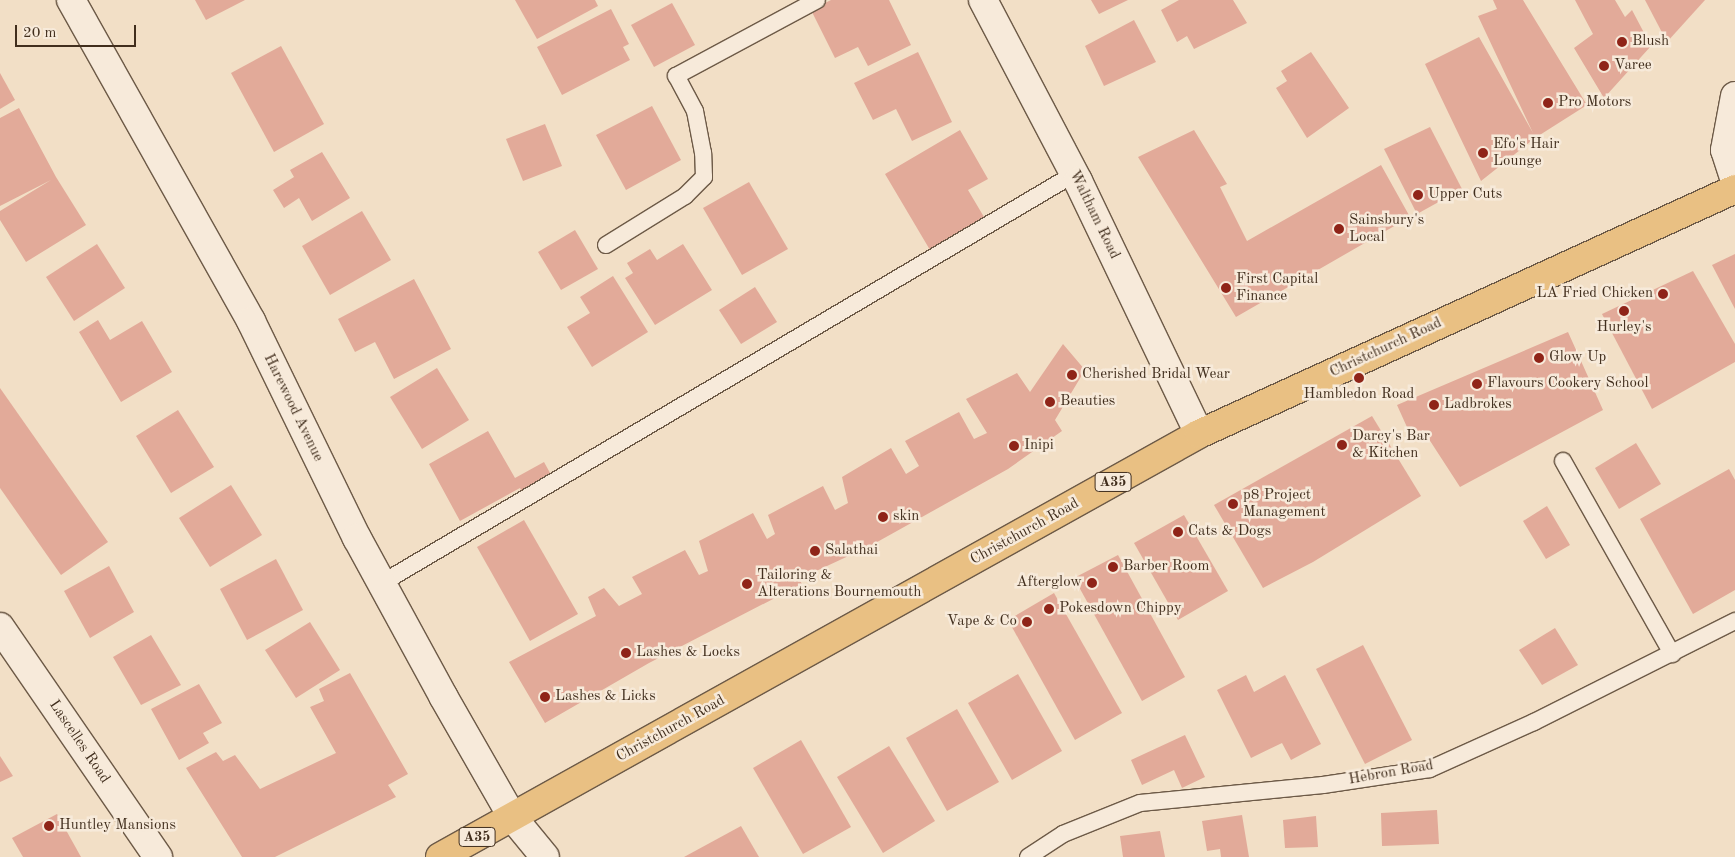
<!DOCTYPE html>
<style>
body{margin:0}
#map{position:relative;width:1735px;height:857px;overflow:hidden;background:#f2dfc6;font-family:"Old Standard TT",serif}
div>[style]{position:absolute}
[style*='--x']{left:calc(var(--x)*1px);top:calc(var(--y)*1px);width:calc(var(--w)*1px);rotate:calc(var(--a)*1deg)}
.building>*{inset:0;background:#e2aa99}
.roads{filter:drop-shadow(1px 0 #6d5a47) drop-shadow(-1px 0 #6d5a47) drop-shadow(0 1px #6d5a47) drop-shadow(0 -1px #6d5a47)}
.service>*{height:16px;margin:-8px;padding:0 8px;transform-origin:8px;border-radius:8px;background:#f7eada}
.minor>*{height:28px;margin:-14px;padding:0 14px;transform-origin:14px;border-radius:14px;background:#f7eada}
.tertiary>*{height:28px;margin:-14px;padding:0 14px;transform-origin:14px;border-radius:14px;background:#f7eada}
.primary>*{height:28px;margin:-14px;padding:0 14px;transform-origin:14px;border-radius:14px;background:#e9c083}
.dots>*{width:14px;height:14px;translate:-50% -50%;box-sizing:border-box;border:2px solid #f7eada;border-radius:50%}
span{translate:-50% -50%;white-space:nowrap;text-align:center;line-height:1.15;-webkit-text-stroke:5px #f7eada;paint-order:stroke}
.shield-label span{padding:1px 4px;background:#f7eada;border:1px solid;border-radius:4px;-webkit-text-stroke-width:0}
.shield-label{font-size:14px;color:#412e1d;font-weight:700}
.poi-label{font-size:15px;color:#412e1d}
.left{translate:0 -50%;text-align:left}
.right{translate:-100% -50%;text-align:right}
.street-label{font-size:15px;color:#412e1d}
.scale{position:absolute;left:15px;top:25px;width:121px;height:22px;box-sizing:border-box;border:2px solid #412e1d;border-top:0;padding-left:6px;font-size:15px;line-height:18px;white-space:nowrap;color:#412e1d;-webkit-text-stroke:4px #f7eada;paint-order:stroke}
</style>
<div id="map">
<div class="building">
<i style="clip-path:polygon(195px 0,245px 0,206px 20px)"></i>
<i style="clip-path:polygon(515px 0,595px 0,598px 6px,537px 39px)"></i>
<i style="clip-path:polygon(831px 0,889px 0,911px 45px,868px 66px,858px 47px,835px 58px,811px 10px)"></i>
<i style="clip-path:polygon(1091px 0,1128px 0,1099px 14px)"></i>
<i style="clip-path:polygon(1179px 0,1233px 0,1247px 23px,1194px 49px,1187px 36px,1177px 42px,1161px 10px)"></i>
<i style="clip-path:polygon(1493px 0,1523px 0,1587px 105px,1535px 138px,1481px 181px,1425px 64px,1479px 37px,1533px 133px,1478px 16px,1497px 9px)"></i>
<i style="clip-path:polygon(1575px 0,1615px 0,1625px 17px,1632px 10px,1651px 46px,1604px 98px,1574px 48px,1593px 34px)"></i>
<i style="clip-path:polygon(1645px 0,1705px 0,1667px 42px)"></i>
<i style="clip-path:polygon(672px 3px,695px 45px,654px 67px,631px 25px)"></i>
<i style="clip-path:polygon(611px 9px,629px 44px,623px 47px,630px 60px,562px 95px,537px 47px)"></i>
<i style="clip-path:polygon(1134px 20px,1156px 62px,1104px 86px,1085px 46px)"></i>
<i style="clip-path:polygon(281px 46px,324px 124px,274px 152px,231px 73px)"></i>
<i style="clip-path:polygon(918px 52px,952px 122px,912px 141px,896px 109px,873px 120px,854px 83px)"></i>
<i style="clip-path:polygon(1311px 52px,1349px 108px,1307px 138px,1276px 88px,1287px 81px,1281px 71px)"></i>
<i style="clip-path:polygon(0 73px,15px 100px,0 109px)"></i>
<i style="clip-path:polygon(652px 106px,681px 160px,626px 190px,596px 135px)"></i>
<i style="clip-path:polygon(19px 108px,56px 177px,86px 225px,26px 262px,0 220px,0 211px,51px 180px,0 206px,0 118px)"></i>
<i style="clip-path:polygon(545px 124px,562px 166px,523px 181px,506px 139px)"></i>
<i style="clip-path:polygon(1430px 127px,1462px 189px,1417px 214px,1384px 149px)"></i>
<i style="clip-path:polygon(960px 130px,988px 179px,968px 190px,984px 217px,930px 250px,885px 174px)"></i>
<i style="clip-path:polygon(1194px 130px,1227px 184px,1220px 187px,1247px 241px,1381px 165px,1410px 217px,1236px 317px,1138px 157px)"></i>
<i style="clip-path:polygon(322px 152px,350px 198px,312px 221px,299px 198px,284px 208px,273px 190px,294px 177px,290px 170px)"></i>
<i style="clip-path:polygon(749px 182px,788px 249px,742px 275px,703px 208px)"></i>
<i style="clip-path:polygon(362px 211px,391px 260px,330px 295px,302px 246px)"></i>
<i style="clip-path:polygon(575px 230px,598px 269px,561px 290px,538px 252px)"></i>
<i style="clip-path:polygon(97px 244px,125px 288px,74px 321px,46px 277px)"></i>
<i style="clip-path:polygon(683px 244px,712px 290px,655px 325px,625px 278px,633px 273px,627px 263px,650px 249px,657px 260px)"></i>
<i style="clip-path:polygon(1735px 254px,1735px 309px,1712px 265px)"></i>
<i style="clip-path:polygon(1693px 271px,1735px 344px,1735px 362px,1652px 409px,1602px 314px)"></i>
<i style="clip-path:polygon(613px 276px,648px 332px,592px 367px,567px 327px,590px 313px,580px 297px)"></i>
<i style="clip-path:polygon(414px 279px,451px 349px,394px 379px,375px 342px,355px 352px,338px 319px)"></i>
<i style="clip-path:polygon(755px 287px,777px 322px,741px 344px,719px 310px)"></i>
<i style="clip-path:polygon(98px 320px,110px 340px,142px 321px,172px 372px,121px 402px,79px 332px)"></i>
<i style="clip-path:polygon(1568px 332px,1603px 410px,1460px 487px,1423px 430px,1411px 436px,1397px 405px)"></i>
<i style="clip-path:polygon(1063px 344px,1085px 370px,1055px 420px,1062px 431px,1008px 469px,870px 546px,799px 579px,802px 584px,649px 663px,545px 723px,509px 662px,596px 616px,588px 597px,604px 588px,619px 606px,637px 643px,619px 606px,642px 594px,632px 577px,685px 550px,699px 575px,708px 571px,699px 541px,753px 513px,767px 539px,775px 534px,768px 515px,823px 486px,835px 510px,848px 503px,842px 477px,891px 448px,906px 474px,919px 466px,905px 441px,959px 412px,974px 439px,987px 433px,966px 399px,1017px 373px,1030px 392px)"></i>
<i style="clip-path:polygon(437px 368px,469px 420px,422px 449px,390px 397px)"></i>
<i style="clip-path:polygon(0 388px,108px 542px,61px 575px,0 488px)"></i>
<i style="clip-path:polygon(178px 410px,214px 467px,171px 493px,136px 436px)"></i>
<i style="clip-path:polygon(1372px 416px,1421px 496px,1313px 562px,1263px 588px,1214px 505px)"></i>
<i style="clip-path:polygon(488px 431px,515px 478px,544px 462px,555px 482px,526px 498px,520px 488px,460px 521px,429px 464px)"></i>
<i style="clip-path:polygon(1636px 443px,1661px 484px,1619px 509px,1595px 468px)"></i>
<i style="clip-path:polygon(1729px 469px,1735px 480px,1735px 590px,1693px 614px,1640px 519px)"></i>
<i style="clip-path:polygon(231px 485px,262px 535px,210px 567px,179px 518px)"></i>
<i style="clip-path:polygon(1547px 506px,1570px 545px,1546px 559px,1523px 521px)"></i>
<i style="clip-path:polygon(1184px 515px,1228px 591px,1178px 620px,1134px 543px)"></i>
<i style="clip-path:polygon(524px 520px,578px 614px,530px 641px,477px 547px)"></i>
<i style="clip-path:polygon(1118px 555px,1185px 677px,1142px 701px,1074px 578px)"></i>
<i style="clip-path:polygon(276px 559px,303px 610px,247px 640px,220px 589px)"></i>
<i style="clip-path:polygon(109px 566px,134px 612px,90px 638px,64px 591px)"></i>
<i style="clip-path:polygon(1054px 593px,1122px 713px,1075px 740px,1008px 620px)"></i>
<i style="clip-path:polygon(310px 622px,340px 670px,296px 698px,265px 650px)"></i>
<i style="clip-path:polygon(1555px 628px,1578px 665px,1542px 685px,1519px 650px)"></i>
<i style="clip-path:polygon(151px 635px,181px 685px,141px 705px,113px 657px)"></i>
<i style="clip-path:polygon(1363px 645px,1412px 740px,1365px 764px,1316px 669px)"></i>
<i style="clip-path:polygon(350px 673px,408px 774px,388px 785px,396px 797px,275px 857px,242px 857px,186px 768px,216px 752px,223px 761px,235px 755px,260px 789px,336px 753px,310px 707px,324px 701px,319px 689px)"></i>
<i style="clip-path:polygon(1018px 674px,1062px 751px,1012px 780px,968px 703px)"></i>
<i style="clip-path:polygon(1246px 675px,1254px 692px,1285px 675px,1321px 744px,1291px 760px,1282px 743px,1251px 758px,1217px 690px)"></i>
<i style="clip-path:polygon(199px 684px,222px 723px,203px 733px,209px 743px,179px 760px,151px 709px)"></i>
<i style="clip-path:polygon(957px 709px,999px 782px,947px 811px,906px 738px)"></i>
<i style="clip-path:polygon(1185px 735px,1205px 777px,1182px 788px,1174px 770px,1142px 785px,1131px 760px)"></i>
<i style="clip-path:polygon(801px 740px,851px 827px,803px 854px,753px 768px)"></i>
<i style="clip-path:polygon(889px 746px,935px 821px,883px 853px,837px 777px)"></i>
<i style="clip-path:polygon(0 756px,13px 776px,0 782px)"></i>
<i style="clip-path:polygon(1437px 810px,1439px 844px,1382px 846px,1381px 813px)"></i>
<i style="clip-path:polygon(57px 814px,81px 857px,23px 857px,12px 838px)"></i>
<i style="clip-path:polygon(1242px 815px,1249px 857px,1221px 857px,1220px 849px,1207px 851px,1202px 821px)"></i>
<i style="clip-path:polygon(1316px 816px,1318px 847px,1285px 848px,1283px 820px)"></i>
<i style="clip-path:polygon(741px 826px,759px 857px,684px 857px)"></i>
<i style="clip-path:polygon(1160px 831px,1165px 857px,1123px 857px,1120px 836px)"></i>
</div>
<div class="roads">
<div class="service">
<i style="--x:606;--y:245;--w:93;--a:-31.8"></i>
<i style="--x:685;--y:196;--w:27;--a:-45"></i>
<i style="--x:704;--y:177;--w:24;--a:-92"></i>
<i style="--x:703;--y:153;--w:43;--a:-100.8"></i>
<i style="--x:695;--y:111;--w:40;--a:-118"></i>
<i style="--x:676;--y:76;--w:160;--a:-28.3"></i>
<i style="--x:1563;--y:461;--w:222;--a:60.5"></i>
<i style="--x:382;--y:583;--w:804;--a:-30.58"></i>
<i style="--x:1028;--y:857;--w:42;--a:-33.3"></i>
<i style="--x:1063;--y:834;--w:83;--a:-21.9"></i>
<i style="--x:1140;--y:803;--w:184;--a:-5.6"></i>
<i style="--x:1323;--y:785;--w:108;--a:-8.5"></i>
<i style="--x:1430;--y:769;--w:114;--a:-24.3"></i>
<i style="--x:1534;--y:722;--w:225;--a:-26.7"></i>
</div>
<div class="minor">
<i style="--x:983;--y:0;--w:204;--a:62.3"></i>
<i style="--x:1078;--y:181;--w:280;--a:64.4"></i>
<i style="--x:1735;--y:96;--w:55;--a:100.5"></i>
<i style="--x:1725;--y:150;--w:32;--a:72"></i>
<i style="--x:0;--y:627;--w:279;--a:55.5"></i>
<i style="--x:513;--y:818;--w:50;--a:50.6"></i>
</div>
<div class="tertiary">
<i style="--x:71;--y:0;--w:368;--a:60.7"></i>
<i style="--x:251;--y:321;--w:242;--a:64"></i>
<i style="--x:357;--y:538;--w:180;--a:61.4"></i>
<i style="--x:443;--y:696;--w:141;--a:60.2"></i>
</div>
<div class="primary">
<i style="--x:440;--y:857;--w:869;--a:-29.13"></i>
<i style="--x:1199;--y:434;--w:589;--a:-24.56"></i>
</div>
</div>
<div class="dots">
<i style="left:1622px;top:42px;background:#8f2418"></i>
<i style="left:1604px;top:66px;background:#8f2418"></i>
<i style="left:1548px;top:103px;background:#8f2418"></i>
<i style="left:1483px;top:153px;background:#8f2418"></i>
<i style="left:1418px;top:195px;background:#8f2418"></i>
<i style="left:1339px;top:229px;background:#8f2418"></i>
<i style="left:1226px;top:288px;background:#8f2418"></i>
<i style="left:1663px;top:294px;background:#8f2418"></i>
<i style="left:1624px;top:311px;background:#8f2418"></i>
<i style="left:1539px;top:358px;background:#8f2418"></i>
<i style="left:1072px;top:375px;background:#8f2418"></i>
<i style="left:1359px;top:378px;background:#8f2418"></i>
<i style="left:1477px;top:384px;background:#8f2418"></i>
<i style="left:1050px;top:402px;background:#8f2418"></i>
<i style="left:1434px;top:405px;background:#8f2418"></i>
<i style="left:1342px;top:445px;background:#8f2418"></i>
<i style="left:1014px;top:446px;background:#8f2418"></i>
<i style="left:1233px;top:504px;background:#8f2418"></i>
<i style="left:883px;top:517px;background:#8f2418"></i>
<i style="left:1178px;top:532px;background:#8f2418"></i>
<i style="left:815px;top:551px;background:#8f2418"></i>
<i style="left:1113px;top:567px;background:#8f2418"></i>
<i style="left:1092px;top:583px;background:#8f2418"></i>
<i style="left:747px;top:584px;background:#8f2418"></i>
<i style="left:1049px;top:609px;background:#8f2418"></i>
<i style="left:1027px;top:622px;background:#8f2418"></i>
<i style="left:626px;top:653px;background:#8f2418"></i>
<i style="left:545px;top:697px;background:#8f2418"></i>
<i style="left:49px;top:826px;background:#8f2418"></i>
</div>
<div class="shield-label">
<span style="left:1113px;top:482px">A35</span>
<span style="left:477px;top:837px">A35</span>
</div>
<div class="poi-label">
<span class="left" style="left:1632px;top:42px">Blush</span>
<span class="left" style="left:1614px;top:66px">Varee</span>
<span class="left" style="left:1558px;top:103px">Pro Motors</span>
<span class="left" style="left:1493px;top:153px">Efo's Hair<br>Lounge</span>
<span class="left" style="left:1428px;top:195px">Upper Cuts</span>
<span class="left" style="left:1349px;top:229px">Sainsbury's<br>Local</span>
<span class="left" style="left:1236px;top:288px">First Capital<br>Finance</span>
<span class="right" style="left:1653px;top:294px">LA Fried Chicken</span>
<span style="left:1624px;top:328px">Hurley's</span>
<span class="left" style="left:1549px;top:358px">Glow Up</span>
<span class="left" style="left:1082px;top:375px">Cherished Bridal Wear</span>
<span class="left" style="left:1487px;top:384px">Flavours Cookery School</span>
<span style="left:1359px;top:395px">Hambledon Road</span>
<span class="left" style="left:1060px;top:402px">Beauties</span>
<span class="left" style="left:1444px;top:405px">Ladbrokes</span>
<span class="left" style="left:1352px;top:445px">Darcy's Bar<br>&amp; Kitchen</span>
<span class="left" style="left:1024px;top:446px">Inipi</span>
<span class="left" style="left:1243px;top:504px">p8 Project<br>Management</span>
<span class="left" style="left:893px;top:517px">skin</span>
<span class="left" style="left:1188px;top:532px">Cats &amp; Dogs</span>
<span class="left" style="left:825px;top:551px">Salathai</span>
<span class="left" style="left:1123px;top:567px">Barber Room</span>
<span class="left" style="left:757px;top:584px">Tailoring &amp;<br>Alterations Bournemouth</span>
<span class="right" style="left:1082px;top:583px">Afterglow</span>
<span class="left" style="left:1059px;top:609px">Pokesdown Chippy</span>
<span class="right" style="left:1017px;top:622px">Vape &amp; Co</span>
<span class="left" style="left:636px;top:653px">Lashes &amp; Locks</span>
<span class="left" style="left:555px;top:697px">Lashes &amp; Licks</span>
<span class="left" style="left:59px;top:826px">Huntley Mansions</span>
</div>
<div class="street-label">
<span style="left:1094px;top:215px;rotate:64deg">Waltham Road</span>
<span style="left:1386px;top:348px;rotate:-25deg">Christchurch Road</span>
<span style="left:293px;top:408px;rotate:64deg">Harewood Avenue</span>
<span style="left:1025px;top:532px;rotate:-29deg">Christchurch Road</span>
<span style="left:671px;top:729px;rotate:-29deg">Christchurch Road</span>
<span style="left:79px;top:742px;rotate:56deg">Lascelles Road</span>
<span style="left:1391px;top:773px;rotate:-10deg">Hebron Road</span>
</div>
<div class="scale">20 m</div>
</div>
